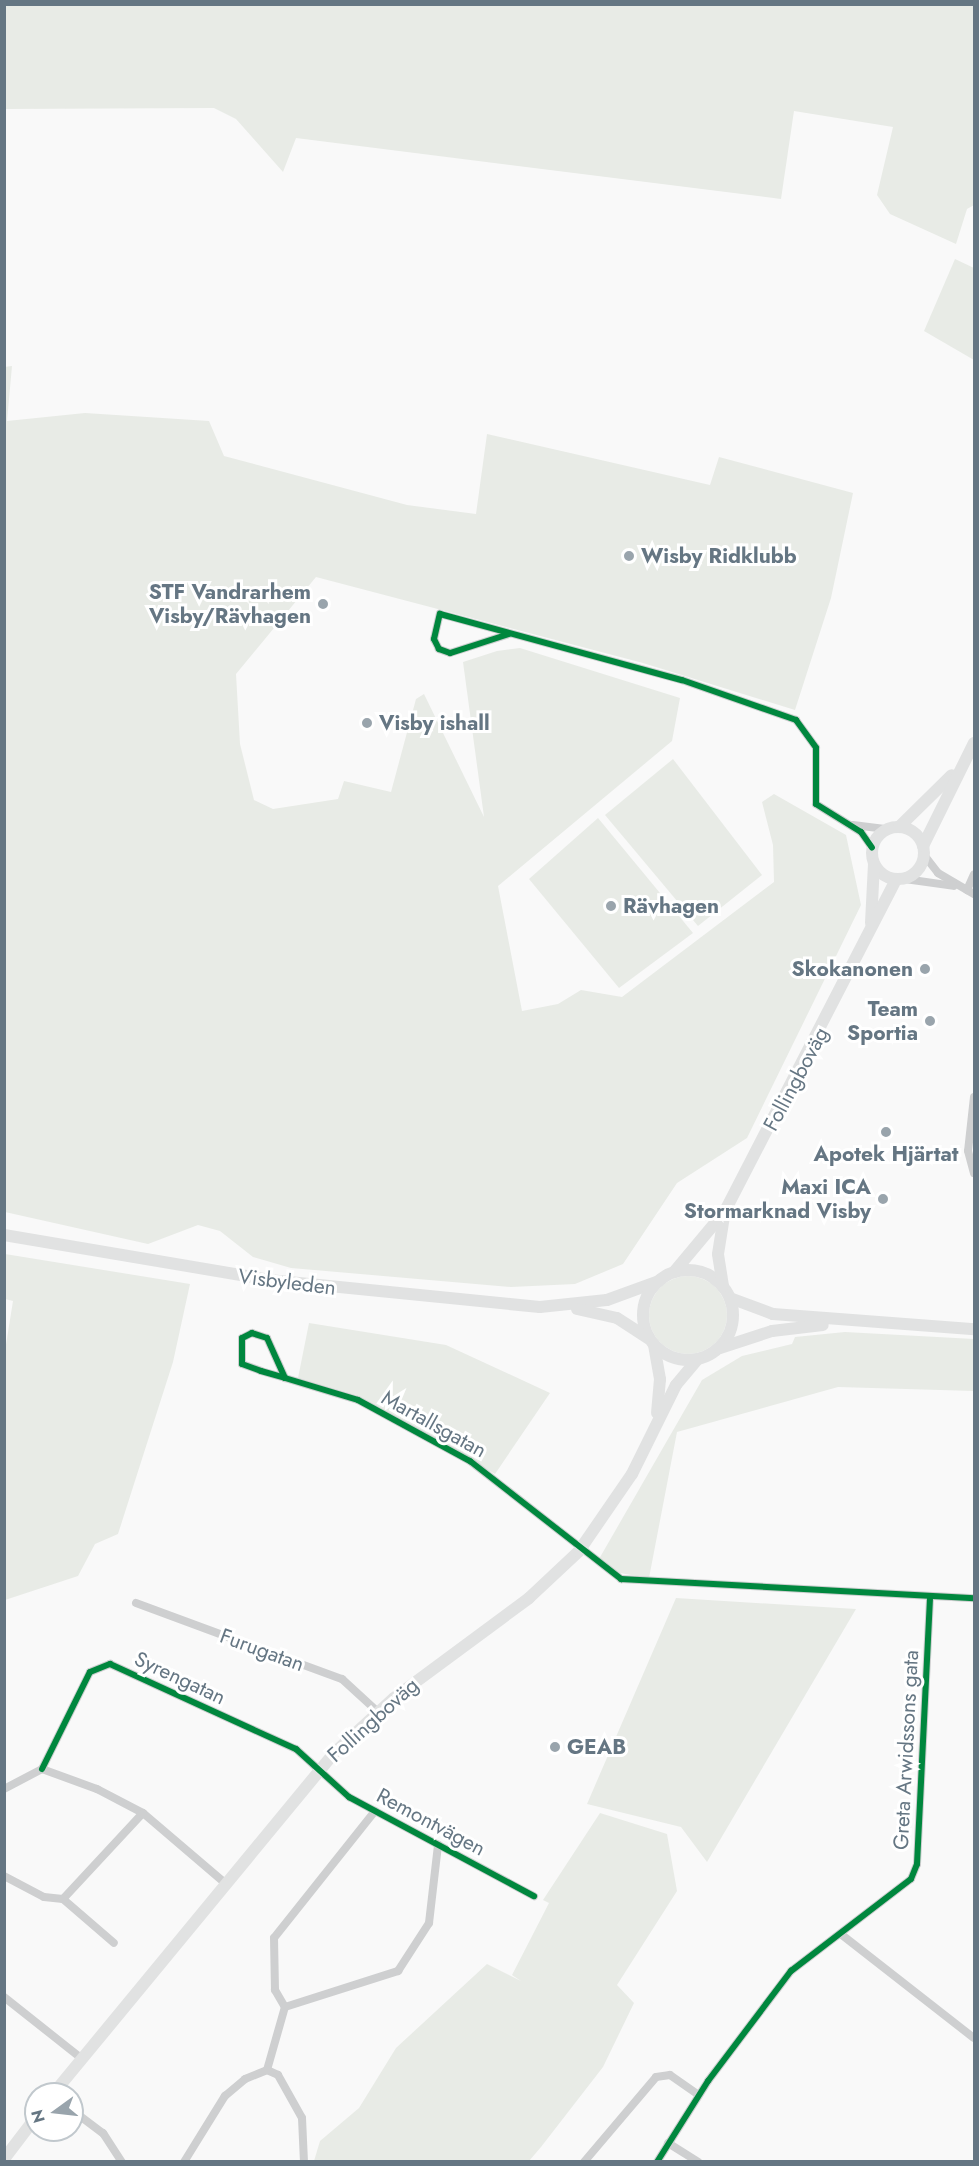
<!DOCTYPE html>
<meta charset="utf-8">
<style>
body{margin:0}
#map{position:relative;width:979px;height:2166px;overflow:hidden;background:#f9f9f9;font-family:Jost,sans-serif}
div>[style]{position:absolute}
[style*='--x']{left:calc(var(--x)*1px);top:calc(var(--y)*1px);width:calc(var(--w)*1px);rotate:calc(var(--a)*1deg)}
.green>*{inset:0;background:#e8ebe6}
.round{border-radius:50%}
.street>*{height:8px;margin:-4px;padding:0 4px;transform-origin:4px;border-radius:4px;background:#cecfd0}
.secondary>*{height:12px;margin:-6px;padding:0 6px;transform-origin:6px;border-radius:6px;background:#e1e2e2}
.secondary>.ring{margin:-6px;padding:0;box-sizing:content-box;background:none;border:12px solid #e1e2e2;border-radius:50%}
.cycleway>*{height:6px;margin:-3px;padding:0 3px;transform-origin:3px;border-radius:3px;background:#00873e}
.dots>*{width:16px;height:16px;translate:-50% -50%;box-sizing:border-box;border:3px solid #fff;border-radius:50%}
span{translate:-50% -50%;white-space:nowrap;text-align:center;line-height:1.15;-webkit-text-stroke:6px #fff;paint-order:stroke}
.poi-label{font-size:21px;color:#657683;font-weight:700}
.left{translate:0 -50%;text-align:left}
.right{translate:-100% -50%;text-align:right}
.street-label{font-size:21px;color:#657683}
.frame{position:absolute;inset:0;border:6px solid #657683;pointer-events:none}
.north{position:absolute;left:24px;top:2082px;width:60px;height:60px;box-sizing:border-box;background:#fff;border:2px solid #c1c8cd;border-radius:50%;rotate:255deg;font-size:16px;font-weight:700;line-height:24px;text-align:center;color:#657683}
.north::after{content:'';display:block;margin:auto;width:21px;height:27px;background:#99a4ac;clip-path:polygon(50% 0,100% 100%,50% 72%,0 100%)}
</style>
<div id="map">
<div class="green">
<i style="clip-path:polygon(4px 5px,974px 5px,974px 205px,967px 209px,956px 244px,890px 214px,877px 195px,893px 127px,794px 111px,781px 199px,296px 138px,283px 172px,236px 119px,214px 108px,5px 109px)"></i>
<i style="clip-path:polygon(955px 259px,974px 268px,974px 360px,924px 331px)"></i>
<i style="clip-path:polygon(12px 366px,7px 421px,85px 413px,209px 421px,224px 456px,407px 505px,476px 514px,487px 434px,710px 485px,719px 457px,853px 493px,831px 598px,795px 710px,643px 663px,316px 577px,236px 674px,240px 744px,254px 800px,273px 809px,338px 799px,344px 781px,391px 792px,416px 699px,424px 694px,484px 817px,463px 662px,497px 651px,520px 648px,680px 698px,672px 741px,498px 886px,522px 1011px,558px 1004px,581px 990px,622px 997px,774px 882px,773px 845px,762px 802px,774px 794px,846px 835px,861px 905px,747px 1138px,677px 1183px,623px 1264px,575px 1284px,511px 1287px,291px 1268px,253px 1257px,220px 1231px,198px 1225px,148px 1244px,5px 1212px,4px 367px)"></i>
<i style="clip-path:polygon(673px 759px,762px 875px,698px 926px,605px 815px)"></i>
<i style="clip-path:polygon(598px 818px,693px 933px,619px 988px,529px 879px)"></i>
<i style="clip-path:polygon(5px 1254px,190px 1284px,173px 1362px,118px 1534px,95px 1544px,78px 1576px,5px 1600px,4px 1357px,13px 1301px,5px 1299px)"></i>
<i class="round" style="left:649px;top:1276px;width:78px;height:78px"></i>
<i style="clip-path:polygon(309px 1323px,446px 1345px,550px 1393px,495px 1474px,357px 1396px,298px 1378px)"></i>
<i style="clip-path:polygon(845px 1332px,974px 1339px,974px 1391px,838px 1387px,677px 1432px,649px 1578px,614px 1572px,599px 1559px,702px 1380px,742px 1356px,792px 1344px,795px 1337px)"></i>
<i style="clip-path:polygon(676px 1598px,856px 1609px,707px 1862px,681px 1827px,587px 1804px)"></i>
<i style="clip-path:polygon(600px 1813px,667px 1834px,677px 1891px,617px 1985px,634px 2003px,603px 2067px,541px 2147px,529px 2161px,314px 2161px,320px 2141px,359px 2108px,396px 2048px,487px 1964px,521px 1981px,512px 1975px,549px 1903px,543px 1900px)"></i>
</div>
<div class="street">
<i style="--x:509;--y:634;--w:62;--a:162.1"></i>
<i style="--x:450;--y:653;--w:12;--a:-160"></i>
<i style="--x:439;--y:649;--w:11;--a:-117"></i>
<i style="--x:434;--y:639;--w:26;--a:-77"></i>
<i style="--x:440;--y:614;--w:251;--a:15.3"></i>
<i style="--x:682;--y:680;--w:121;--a:19.3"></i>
<i style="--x:796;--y:720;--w:34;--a:54"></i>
<i style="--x:816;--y:748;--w:56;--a:90"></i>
<i style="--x:816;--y:804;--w:53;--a:31.9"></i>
<i style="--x:861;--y:832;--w:19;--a:55"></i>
<i style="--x:853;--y:825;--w:34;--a:7"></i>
<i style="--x:924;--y:855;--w:23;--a:52"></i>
<i style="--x:938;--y:873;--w:42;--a:30.3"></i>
<i style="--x:905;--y:879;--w:49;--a:8.1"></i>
<i style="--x:967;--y:890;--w:17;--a:-66"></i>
<i style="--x:974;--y:1097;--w:54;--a:96.3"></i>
<i style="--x:968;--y:1151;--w:23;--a:75"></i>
<i style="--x:285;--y:1378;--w:44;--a:-114.2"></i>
<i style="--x:267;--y:1338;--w:16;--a:-162"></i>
<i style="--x:252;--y:1333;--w:11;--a:153"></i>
<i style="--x:242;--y:1338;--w:26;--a:90"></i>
<i style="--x:242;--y:1364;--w:20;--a:20"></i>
<i style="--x:261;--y:1371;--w:25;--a:16"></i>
<i style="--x:285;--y:1378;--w:76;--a:16.8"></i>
<i style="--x:358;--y:1400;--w:128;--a:28.6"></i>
<i style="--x:470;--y:1461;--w:192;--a:38"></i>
<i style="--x:621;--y:1579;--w:354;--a:3.1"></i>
<i style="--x:136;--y:1603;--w:220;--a:20.3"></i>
<i style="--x:342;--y:1679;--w:49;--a:42.5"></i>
<i style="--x:42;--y:1769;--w:108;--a:-63.7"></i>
<i style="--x:90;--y:1672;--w:22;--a:-22"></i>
<i style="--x:110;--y:1664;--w:205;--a:24.6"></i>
<i style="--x:296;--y:1749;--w:72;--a:42.2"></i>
<i style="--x:349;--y:1797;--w:210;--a:28.2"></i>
<i style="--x:4;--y:1789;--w:43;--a:-27.8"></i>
<i style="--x:42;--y:1769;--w:59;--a:20"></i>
<i style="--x:97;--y:1789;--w:52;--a:27.6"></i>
<i style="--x:143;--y:1813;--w:108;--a:40.5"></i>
<i style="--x:375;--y:1811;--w:162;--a:128.5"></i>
<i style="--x:274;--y:1938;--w:52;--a:88.9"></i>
<i style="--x:275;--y:1990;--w:20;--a:60"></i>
<i style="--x:285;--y:2007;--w:119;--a:-17.7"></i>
<i style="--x:398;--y:1971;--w:57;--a:-57.1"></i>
<i style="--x:429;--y:1923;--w:79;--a:-83.4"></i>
<i style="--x:4;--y:1876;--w:45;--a:27.7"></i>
<i style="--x:44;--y:1897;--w:19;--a:6"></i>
<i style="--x:63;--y:1899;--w:67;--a:40.8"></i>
<i style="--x:63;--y:1899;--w:117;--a:-47.1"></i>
<i style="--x:842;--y:1935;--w:167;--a:38"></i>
<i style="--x:4;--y:1997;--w:98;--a:38.4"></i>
<i style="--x:267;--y:2070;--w:12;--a:24"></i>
<i style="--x:278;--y:2075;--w:49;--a:60.8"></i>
<i style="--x:302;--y:2118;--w:44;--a:87.4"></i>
<i style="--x:267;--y:2070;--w:66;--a:-74.1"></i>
<i style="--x:72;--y:2110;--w:39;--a:37"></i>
<i style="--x:103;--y:2133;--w:35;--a:57"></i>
<i style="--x:668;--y:2143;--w:36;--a:32"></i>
<i style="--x:184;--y:2162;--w:78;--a:-58.2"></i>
<i style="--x:225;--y:2096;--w:26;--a:-40"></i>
<i style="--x:245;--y:2079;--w:24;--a:-22"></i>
<i style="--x:584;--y:2162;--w:111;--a:-49.7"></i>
<i style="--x:656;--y:2077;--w:14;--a:-8"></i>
<i style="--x:670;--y:2075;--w:35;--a:35"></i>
<i style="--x:657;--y:2162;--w:96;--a:-57.8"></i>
<i style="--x:708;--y:2081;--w:138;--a:-53"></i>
<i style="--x:791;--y:1971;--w:151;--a:-37.5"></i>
<i style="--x:911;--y:1879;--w:16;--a:-68"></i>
<i style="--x:917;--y:1864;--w:266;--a:-87.2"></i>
</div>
<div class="secondary">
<i class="ring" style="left:872px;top:827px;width:40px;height:40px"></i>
<i style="--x:899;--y:827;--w:74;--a:-44.5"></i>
<i style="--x:923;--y:846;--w:115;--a:-63.7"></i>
<i style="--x:871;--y:923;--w:59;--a:-87.1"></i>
<i style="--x:4;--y:1235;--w:269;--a:9.6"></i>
<i style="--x:269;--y:1280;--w:272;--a:5.7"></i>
<i style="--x:540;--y:1307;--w:67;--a:-6"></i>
<i style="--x:607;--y:1300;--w:55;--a:-20.1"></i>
<i class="ring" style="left:643px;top:1270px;width:78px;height:78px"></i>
<i style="--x:674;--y:1272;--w:80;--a:-50.1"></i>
<i style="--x:725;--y:1211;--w:373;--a:-62.7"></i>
<i style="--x:723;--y:1286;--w:32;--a:-99"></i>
<i style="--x:718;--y:1254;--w:36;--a:-81"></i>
<i style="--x:730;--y:1298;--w:46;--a:20.4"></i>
<i style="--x:773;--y:1314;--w:202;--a:4.3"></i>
<i style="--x:577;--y:1309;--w:41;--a:12.7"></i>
<i style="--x:617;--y:1318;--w:37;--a:33"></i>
<i style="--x:654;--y:1345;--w:35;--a:80"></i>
<i style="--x:660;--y:1379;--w:34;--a:95"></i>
<i style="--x:720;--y:1348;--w:55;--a:-18.1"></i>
<i style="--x:772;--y:1331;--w:51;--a:-6.7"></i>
<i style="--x:53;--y:2094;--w:439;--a:-50.5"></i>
<i style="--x:332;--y:1755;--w:84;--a:-42.6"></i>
<i style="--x:394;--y:1698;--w:168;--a:-36.5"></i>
<i style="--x:529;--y:1598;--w:69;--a:-43.2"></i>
<i style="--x:579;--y:1551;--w:93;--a:-55.5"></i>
<i style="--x:632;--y:1474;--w:99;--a:-63.7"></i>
<i style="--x:676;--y:1385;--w:34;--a:-50"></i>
<i style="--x:4;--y:2159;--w:53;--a:-52.7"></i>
</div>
<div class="cycleway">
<i style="--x:509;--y:634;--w:62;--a:162.1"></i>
<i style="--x:450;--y:653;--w:12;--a:-160"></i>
<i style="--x:439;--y:649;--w:11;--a:-117"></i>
<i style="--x:434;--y:639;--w:26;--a:-77"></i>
<i style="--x:440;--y:614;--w:251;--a:15.3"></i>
<i style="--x:682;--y:680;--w:121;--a:19.3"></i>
<i style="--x:796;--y:720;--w:34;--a:54"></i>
<i style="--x:816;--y:748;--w:56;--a:90"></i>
<i style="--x:816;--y:804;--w:53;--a:31.9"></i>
<i style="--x:861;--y:832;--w:19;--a:55"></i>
<i style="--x:285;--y:1378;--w:44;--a:-114.2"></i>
<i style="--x:267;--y:1338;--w:16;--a:-162"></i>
<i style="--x:252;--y:1333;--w:11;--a:153"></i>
<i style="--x:242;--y:1338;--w:26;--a:90"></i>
<i style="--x:242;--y:1364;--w:20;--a:20"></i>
<i style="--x:261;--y:1371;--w:25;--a:16"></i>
<i style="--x:285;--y:1378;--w:76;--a:16.8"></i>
<i style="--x:358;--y:1400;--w:128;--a:28.6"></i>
<i style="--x:470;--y:1461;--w:192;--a:38"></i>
<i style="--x:621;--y:1579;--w:354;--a:3.1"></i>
<i style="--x:42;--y:1769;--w:108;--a:-63.7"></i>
<i style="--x:90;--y:1672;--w:22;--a:-22"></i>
<i style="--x:110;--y:1664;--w:205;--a:24.6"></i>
<i style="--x:296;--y:1749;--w:72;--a:42.2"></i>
<i style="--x:349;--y:1797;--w:210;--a:28.2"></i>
<i style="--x:657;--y:2162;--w:96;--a:-57.8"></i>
<i style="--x:708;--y:2081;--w:138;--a:-53"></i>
<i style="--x:791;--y:1971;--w:151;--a:-37.5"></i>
<i style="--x:911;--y:1879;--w:16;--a:-68"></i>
<i style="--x:917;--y:1864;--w:266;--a:-87.2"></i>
</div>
<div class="dots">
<i style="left:629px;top:556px;background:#99a4ac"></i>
<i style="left:323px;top:604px;background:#99a4ac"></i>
<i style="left:367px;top:723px;background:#99a4ac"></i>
<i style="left:611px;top:906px;background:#99a4ac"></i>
<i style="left:925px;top:969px;background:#99a4ac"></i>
<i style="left:930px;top:1021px;background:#99a4ac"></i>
<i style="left:886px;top:1132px;background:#99a4ac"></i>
<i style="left:883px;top:1199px;background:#99a4ac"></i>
<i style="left:555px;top:1747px;background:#99a4ac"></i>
</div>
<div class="poi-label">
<span class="left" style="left:641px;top:556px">Wisby Ridklubb</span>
<span class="right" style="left:311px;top:604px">STF Vandrarhem<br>Visby/Rävhagen</span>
<span class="left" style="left:379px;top:723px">Visby ishall</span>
<span class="left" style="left:623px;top:906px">Rävhagen</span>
<span class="right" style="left:913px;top:969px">Skokanonen</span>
<span class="right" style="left:918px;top:1021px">Team<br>Sportia</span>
<span style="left:886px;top:1154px">Apotek Hjärtat</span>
<span class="right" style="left:871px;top:1199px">Maxi ICA<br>Stormarknad Visby</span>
<span class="left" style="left:567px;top:1747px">GEAB</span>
</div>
<div class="street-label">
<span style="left:796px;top:1079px;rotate:-62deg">Follingboväg</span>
<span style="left:287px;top:1282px;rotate:7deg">Visbyleden</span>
<span style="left:434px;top:1424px;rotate:29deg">Martallsgatan</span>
<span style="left:262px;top:1650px;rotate:20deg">Furugatan</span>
<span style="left:180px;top:1678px;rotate:25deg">Syrengatan</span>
<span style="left:373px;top:1720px;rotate:-42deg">Follingboväg</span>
<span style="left:906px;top:1750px;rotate:-87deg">Greta Arwidssons gata</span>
<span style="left:431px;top:1822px;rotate:28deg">Remontvägen</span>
</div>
<div class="frame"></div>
<div class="north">N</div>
</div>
